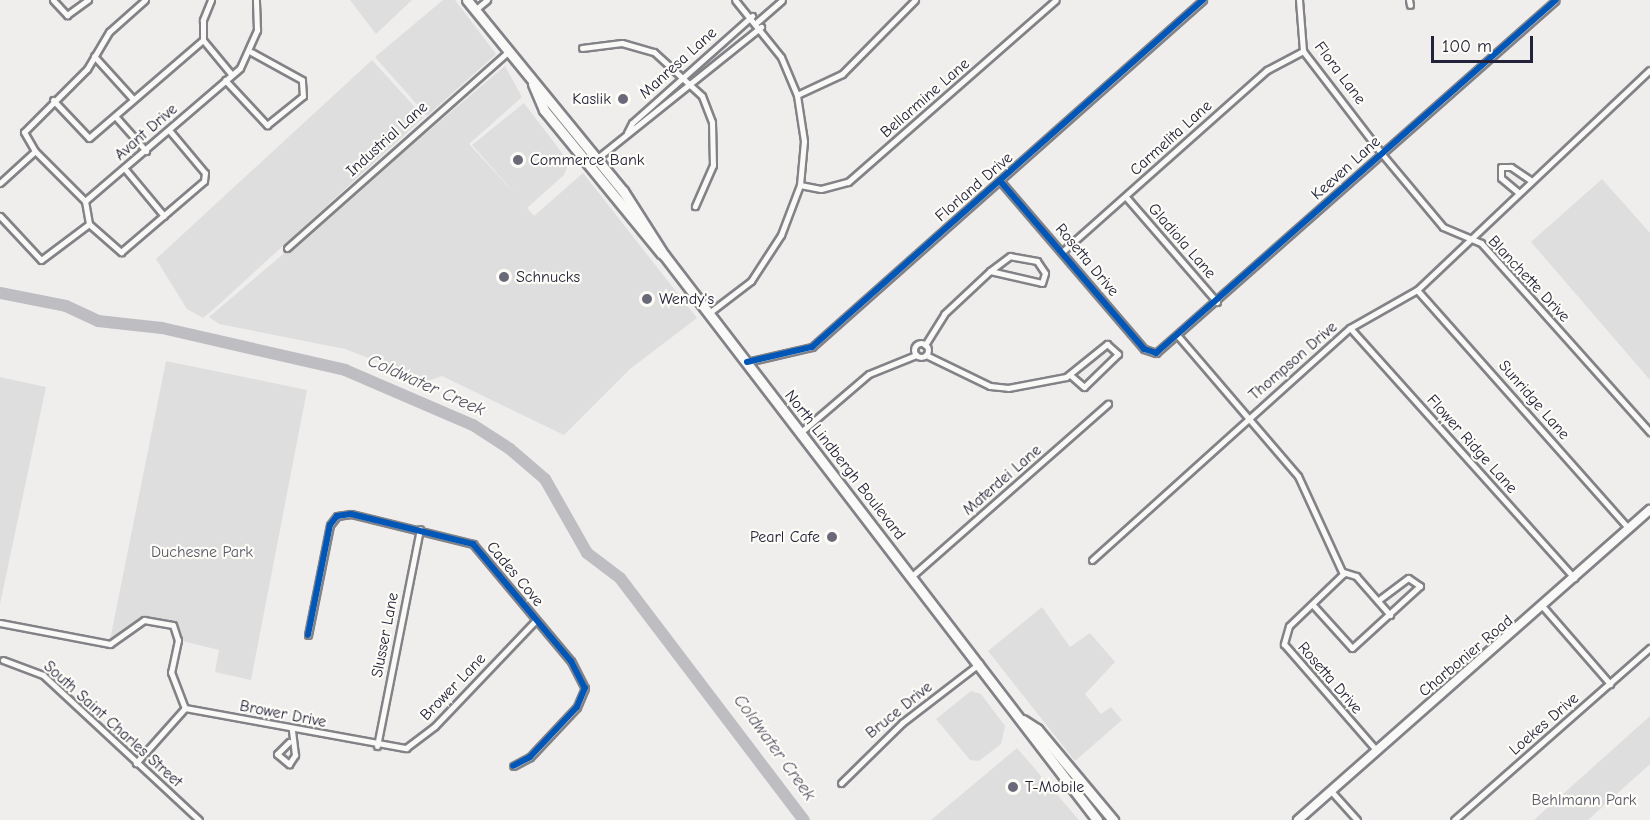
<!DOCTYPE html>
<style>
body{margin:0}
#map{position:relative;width:1650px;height:820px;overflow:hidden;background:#efeeed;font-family:"Comic Neue",sans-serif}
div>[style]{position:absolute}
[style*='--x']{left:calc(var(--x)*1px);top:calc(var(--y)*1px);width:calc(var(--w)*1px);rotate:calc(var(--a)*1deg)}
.built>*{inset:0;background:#dfdede}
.river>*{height:12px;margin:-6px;padding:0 6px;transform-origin:6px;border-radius:6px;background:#bebec2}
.roads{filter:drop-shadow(2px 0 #838287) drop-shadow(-2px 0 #838287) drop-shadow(0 2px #838287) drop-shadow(0 -2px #838287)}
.street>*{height:5px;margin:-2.5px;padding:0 2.5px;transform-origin:2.5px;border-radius:2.5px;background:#f9f9f7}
.street>.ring{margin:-2.5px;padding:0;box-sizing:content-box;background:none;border:5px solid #f9f9f7;border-radius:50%}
.secondary>*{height:8px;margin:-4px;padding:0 4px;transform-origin:4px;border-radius:4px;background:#f9f9f7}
.primary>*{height:9px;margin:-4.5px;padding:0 4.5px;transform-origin:4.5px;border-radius:4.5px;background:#f9f9f7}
.cycleway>*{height:6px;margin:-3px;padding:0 3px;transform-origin:3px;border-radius:3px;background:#0057b8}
.dots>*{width:16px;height:16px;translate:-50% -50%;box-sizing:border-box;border:3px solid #fdfcf7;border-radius:50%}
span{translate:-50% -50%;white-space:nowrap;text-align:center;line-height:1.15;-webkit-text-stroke:4.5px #fdfcf7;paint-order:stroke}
.street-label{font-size:16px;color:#22223b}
.poi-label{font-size:16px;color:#22223b}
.right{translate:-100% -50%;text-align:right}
.left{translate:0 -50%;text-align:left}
.park-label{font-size:16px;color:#575768}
.water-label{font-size:18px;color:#58586a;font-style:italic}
.scale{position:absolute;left:1431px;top:36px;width:102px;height:27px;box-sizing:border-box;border:3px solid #22223b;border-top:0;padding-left:8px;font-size:18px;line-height:21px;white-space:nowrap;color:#22223b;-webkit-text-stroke:4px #fdfcf7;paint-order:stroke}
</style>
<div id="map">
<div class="built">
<i style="clip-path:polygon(350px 0,412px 0,376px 34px)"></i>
<i style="clip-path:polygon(443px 0,455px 0,496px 54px,427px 116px,375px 57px)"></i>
<i style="clip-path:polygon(372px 60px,424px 117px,215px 308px,203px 318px,187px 309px,156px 259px)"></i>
<i style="clip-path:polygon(505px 66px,522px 97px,469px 144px,517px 196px,472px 145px,524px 103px,569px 162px,564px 175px,527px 208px,534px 216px,583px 173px,697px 318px,630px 369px,564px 435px,442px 376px,427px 381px,345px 349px,219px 324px,209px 317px)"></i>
<i style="clip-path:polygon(1602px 179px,1650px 233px,1650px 380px,1531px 242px)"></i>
<i style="clip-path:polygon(166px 361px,307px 390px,251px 680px,215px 672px,219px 650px,178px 640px,165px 621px,144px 620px,120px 642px,110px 640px)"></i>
<i style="clip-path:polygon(0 377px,46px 387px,0 604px)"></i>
<i style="clip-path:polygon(1042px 607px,1070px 647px,1090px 633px,1115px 662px,1085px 694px,1101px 714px,1111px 707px,1122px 720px,1075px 761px,988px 651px)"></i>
<i style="clip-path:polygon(971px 691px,981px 694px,1005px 726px,1001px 744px,979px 761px,970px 760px,936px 719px)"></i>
<i style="clip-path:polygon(1650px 716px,1650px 764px,1588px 820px,1534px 820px)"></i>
<i style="clip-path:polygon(1017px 748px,1079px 820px,931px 820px)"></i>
</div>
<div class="river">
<i style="--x:0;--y:293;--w:67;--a:11.1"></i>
<i style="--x:66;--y:306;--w:35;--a:25"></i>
<i style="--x:98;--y:321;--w:64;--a:6.2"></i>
<i style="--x:162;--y:328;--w:188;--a:12.9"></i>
<i style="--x:345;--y:370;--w:139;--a:23.3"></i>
<i style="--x:473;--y:425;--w:44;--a:33"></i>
<i style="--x:510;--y:449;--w:46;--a:40.6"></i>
<i style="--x:545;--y:479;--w:85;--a:60.4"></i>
<i style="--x:587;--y:553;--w:41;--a:37.1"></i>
<i style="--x:620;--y:578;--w:304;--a:52.8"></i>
</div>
<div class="roads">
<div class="street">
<i style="--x:53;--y:0;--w:21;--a:47"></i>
<i style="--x:67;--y:15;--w:26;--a:-36"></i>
<i style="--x:145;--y:0;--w:48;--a:138.4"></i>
<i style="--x:109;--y:32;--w:43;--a:120.7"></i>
<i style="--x:87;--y:69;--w:89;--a:135"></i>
<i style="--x:24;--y:132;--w:22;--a:60"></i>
<i style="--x:35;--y:151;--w:71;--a:45"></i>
<i style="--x:85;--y:201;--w:204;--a:-40.6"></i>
<i style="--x:240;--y:68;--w:42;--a:-65.9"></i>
<i style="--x:257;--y:30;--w:30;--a:-92"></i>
<i style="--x:211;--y:0;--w:22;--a:112"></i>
<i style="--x:203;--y:20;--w:20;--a:90"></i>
<i style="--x:203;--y:40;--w:45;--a:50.4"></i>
<i style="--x:1299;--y:0;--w:51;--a:85.5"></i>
<i style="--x:1303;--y:51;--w:130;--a:52.5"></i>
<i style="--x:1382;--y:154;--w:95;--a:50.1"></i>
<i style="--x:1443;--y:227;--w:41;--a:22.8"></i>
<i style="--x:1481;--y:243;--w:254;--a:48.2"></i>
<i style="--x:1409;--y:0;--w:5;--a:79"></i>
<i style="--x:475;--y:10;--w:16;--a:-40"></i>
<i style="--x:757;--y:22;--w:33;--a:-41"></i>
<i style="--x:582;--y:48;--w:40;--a:-7.1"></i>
<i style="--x:622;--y:43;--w:33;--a:16"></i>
<i style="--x:654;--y:52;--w:65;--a:42.5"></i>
<i style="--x:702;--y:96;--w:28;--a:69"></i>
<i style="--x:712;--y:122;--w:43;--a:88.7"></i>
<i style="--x:713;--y:165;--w:45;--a:113.7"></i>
<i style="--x:94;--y:56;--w:58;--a:47.8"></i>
<i style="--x:225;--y:80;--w:62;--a:47"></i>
<i style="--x:267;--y:125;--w:46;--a:-38.9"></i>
<i style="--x:303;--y:96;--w:16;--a:-94"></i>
<i style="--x:302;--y:80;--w:58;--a:-151.2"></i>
<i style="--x:797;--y:95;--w:50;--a:-25"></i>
<i style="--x:842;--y:74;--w:104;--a:-45.4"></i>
<i style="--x:53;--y:100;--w:52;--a:46.5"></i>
<i style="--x:89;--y:138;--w:150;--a:-40.7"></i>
<i style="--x:115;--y:116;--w:47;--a:48.5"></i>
<i style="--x:627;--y:133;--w:11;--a:-63"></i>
<i style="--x:632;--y:123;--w:161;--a:-41.7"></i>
<i style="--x:595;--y:160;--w:213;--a:-38.7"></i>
<i style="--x:125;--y:169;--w:61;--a:50.3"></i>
<i style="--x:1001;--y:182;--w:220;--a:49.4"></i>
<i style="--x:1144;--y:349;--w:13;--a:18"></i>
<i style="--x:1156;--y:353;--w:533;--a:-41.43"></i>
<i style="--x:0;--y:183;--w:47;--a:-42.4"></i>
<i style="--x:800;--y:185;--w:21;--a:11"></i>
<i style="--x:821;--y:189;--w:28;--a:-15"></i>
<i style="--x:848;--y:182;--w:276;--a:-41.2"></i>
<i style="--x:1519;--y:193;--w:23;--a:-140"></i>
<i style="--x:1501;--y:178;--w:11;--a:-90"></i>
<i style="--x:1501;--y:167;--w:10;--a:0"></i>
<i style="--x:1511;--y:167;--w:23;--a:34"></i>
<i style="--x:1126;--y:197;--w:139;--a:49.1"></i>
<i style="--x:85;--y:201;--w:23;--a:80"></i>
<i style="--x:89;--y:224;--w:43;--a:41.2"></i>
<i style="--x:121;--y:252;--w:109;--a:-40.5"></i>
<i style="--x:204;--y:181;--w:8;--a:-83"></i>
<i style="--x:205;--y:173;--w:56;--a:-129.9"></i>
<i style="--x:0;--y:216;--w:60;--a:47"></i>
<i style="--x:41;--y:260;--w:60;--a:-36.9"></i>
<i style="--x:287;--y:248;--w:294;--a:-41.6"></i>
<i style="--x:1062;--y:252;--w:274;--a:-41.6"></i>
<i style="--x:1267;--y:70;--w:41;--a:-27.8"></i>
<i style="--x:1417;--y:290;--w:319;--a:48.4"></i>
<i style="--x:709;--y:313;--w:53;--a:-37.3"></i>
<i style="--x:751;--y:281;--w:55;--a:-56.9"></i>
<i style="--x:781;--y:235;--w:53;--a:-69.2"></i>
<i style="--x:800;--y:185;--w:44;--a:-84.8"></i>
<i style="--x:804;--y:141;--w:47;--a:-98.7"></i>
<i style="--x:797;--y:95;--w:41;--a:-112.8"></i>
<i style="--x:781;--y:57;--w:73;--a:-128.9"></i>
<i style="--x:1350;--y:328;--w:336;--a:48.1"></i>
<i style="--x:1178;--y:336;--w:184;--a:49.4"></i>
<i style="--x:1298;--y:476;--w:108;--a:65.3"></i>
<i style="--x:1343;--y:574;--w:75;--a:136.1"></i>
<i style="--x:1289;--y:626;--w:19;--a:106"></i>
<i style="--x:1284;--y:644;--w:140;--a:49"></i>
<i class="ring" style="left:914px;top:343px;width:9px;height:9px"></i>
<i style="--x:925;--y:345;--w:36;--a:-58"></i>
<i style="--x:944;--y:314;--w:63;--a:-43.1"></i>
<i style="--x:990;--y:271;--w:53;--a:13"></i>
<i style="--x:1042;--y:283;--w:10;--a:-73"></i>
<i style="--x:1045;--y:273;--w:14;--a:-124"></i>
<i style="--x:1037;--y:261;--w:27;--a:-170"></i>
<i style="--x:1010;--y:256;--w:25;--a:143"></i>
<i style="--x:926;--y:355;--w:71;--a:25.8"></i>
<i style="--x:990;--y:386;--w:18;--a:6"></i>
<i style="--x:1008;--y:388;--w:59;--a:-10.7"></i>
<i style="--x:1066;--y:377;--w:53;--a:-38.8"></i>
<i style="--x:1107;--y:344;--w:15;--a:42"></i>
<i style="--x:1118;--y:354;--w:47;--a:135.9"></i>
<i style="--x:1084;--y:387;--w:18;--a:-139"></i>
<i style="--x:747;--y:362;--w:67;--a:-13"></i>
<i style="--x:812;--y:347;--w:523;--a:-41.59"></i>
<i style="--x:801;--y:432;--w:89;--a:-40.5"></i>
<i style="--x:869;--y:374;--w:51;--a:-22"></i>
<i style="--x:1092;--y:560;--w:347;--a:-42"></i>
<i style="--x:1350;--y:328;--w:77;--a:-29.6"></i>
<i style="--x:1417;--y:290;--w:320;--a:-43.4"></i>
<i style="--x:1343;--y:572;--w:14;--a:17"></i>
<i style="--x:1356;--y:576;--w:52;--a:48.9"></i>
<i style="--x:912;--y:576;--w:261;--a:-41.3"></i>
<i style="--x:1313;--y:605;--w:58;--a:47.8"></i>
<i style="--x:1352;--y:648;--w:92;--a:-42.4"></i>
<i style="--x:1420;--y:586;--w:14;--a:-146"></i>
<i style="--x:1408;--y:578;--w:38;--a:143"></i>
<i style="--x:1544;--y:608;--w:101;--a:49"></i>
<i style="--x:0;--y:623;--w:112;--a:10.8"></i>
<i style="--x:110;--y:644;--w:42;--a:-35.2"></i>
<i style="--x:144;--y:620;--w:29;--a:10"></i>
<i style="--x:173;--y:625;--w:16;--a:72"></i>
<i style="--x:178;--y:640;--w:33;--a:102"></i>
<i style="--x:171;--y:672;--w:39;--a:69"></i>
<i style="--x:185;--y:708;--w:74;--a:131.7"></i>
<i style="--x:308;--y:635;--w:112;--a:-78.7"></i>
<i style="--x:330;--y:525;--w:11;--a:-52"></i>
<i style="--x:337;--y:516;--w:14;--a:-8"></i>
<i style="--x:351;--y:514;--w:126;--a:13.8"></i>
<i style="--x:473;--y:544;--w:153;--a:50.1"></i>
<i style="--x:571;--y:661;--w:30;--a:63"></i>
<i style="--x:585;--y:688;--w:21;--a:113"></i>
<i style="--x:577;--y:707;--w:69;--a:133.2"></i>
<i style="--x:530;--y:757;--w:19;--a:152"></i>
<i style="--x:3;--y:660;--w:43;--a:20.6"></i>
<i style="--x:43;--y:675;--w:213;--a:42.9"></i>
<i style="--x:185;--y:708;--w:225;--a:10.3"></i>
<i style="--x:406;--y:748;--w:36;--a:-37"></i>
<i style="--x:435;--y:726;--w:146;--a:-46.4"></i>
<i style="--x:289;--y:742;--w:17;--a:135"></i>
<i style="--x:277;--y:754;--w:16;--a:40"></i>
<i style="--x:289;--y:764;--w:11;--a:-56"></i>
<i style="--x:295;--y:755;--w:25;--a:-97"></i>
<i style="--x:377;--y:746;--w:221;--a:-78.8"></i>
<i style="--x:841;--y:783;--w:86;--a:-44.5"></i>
<i style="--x:902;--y:723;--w:98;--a:-37.6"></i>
<i style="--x:1331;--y:791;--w:39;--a:48"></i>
<i style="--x:1454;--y:820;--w:261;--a:-41.3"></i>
</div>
<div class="secondary">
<i style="--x:1298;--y:820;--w:469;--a:-41.4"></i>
</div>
<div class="primary">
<i style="--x:467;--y:0;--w:247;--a:50.8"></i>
<i style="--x:623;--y:191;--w:76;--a:57.4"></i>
<i style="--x:664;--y:255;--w:712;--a:52.53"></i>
<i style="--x:533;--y:84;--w:28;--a:67"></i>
<i style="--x:544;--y:110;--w:185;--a:50.7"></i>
<i style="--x:1023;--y:720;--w:17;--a:33"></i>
<i style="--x:1037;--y:729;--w:119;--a:50.1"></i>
</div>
</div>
<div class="cycleway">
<i style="--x:1001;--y:182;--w:220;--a:49.4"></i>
<i style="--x:1144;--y:349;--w:13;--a:18"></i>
<i style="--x:1156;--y:353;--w:533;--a:-41.43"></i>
<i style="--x:747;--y:362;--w:67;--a:-13"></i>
<i style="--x:812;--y:347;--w:523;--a:-41.59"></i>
<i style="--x:308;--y:635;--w:112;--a:-78.7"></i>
<i style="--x:330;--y:525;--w:11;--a:-52"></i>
<i style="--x:337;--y:516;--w:14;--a:-8"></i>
<i style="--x:351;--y:514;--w:126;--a:13.8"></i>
<i style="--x:473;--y:544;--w:153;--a:50.1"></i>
<i style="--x:571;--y:661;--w:30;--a:63"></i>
<i style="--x:585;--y:688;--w:21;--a:113"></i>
<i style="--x:577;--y:707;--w:69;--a:133.2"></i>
<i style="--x:530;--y:757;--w:19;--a:152"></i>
</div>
<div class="dots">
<i style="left:623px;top:99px;background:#6a6979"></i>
<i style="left:518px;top:160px;background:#6a6979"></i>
<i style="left:504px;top:277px;background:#6a6979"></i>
<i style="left:647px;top:299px;background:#6a6979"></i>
<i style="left:832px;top:537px;background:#6a6979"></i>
<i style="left:1013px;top:787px;background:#6a6979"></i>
</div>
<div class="street-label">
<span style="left:678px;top:63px;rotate:-42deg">Manresa Lane</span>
<span style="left:1340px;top:73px;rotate:53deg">Flora Lane</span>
<span style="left:925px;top:98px;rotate:-41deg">Bellarmine Lane</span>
<span style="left:146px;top:132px;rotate:-41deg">Avant Drive</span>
<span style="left:1171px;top:138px;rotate:-42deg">Carmelita Lane</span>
<span style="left:387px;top:139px;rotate:-42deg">Industrial Lane</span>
<span style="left:1346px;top:168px;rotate:-42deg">Keeven Lane</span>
<span style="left:974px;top:187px;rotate:-41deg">Florland Drive</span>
<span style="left:1182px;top:241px;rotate:49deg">Gladiola Lane</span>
<span style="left:1087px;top:260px;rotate:50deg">Rosetta Drive</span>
<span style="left:1529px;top:279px;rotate:47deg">Blanchette Drive</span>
<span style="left:1293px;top:361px;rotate:-41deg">Thompson Drive</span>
<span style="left:1534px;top:400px;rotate:49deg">Sunridge Lane</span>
<span style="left:1472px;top:444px;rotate:48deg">Flower Ridge Lane</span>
<span style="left:845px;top:465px;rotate:52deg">North Lindbergh Boulevard</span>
<span style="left:1002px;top:480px;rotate:-41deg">Materdei Lane</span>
<span style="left:515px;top:574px;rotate:50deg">Cades Cove</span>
<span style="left:385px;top:635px;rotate:-79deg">Slusser Lane</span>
<span style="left:1466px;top:656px;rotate:-40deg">Charbonier Road</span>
<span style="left:1330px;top:678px;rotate:49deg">Rosetta Drive</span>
<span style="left:453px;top:687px;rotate:-46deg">Brower Lane</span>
<span style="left:899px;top:710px;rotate:-39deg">Bruce Drive</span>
<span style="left:283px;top:714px;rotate:11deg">Brower Drive</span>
<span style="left:113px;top:724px;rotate:42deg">South Saint Charles Street</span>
<span style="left:1544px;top:724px;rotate:-41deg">Loekes Drive</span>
</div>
<div class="poi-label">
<span class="right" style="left:611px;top:99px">Kaslik</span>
<span class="left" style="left:530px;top:160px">Commerce Bank</span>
<span class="left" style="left:516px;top:277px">Schnucks</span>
<span class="left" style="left:659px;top:299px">Wendy's</span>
<span class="right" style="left:820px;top:537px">Pearl Cafe</span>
<span class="left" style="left:1025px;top:787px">T-Mobile</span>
</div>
<div class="park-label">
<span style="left:202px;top:552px">Duchesne Park</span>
<span style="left:1584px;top:800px">Behlmann Park</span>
</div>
<div class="water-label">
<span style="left:426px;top:386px;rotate:24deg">Coldwater Creek</span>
<span style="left:774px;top:748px;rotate:54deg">Coldwater Creek</span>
</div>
<div class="scale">100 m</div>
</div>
